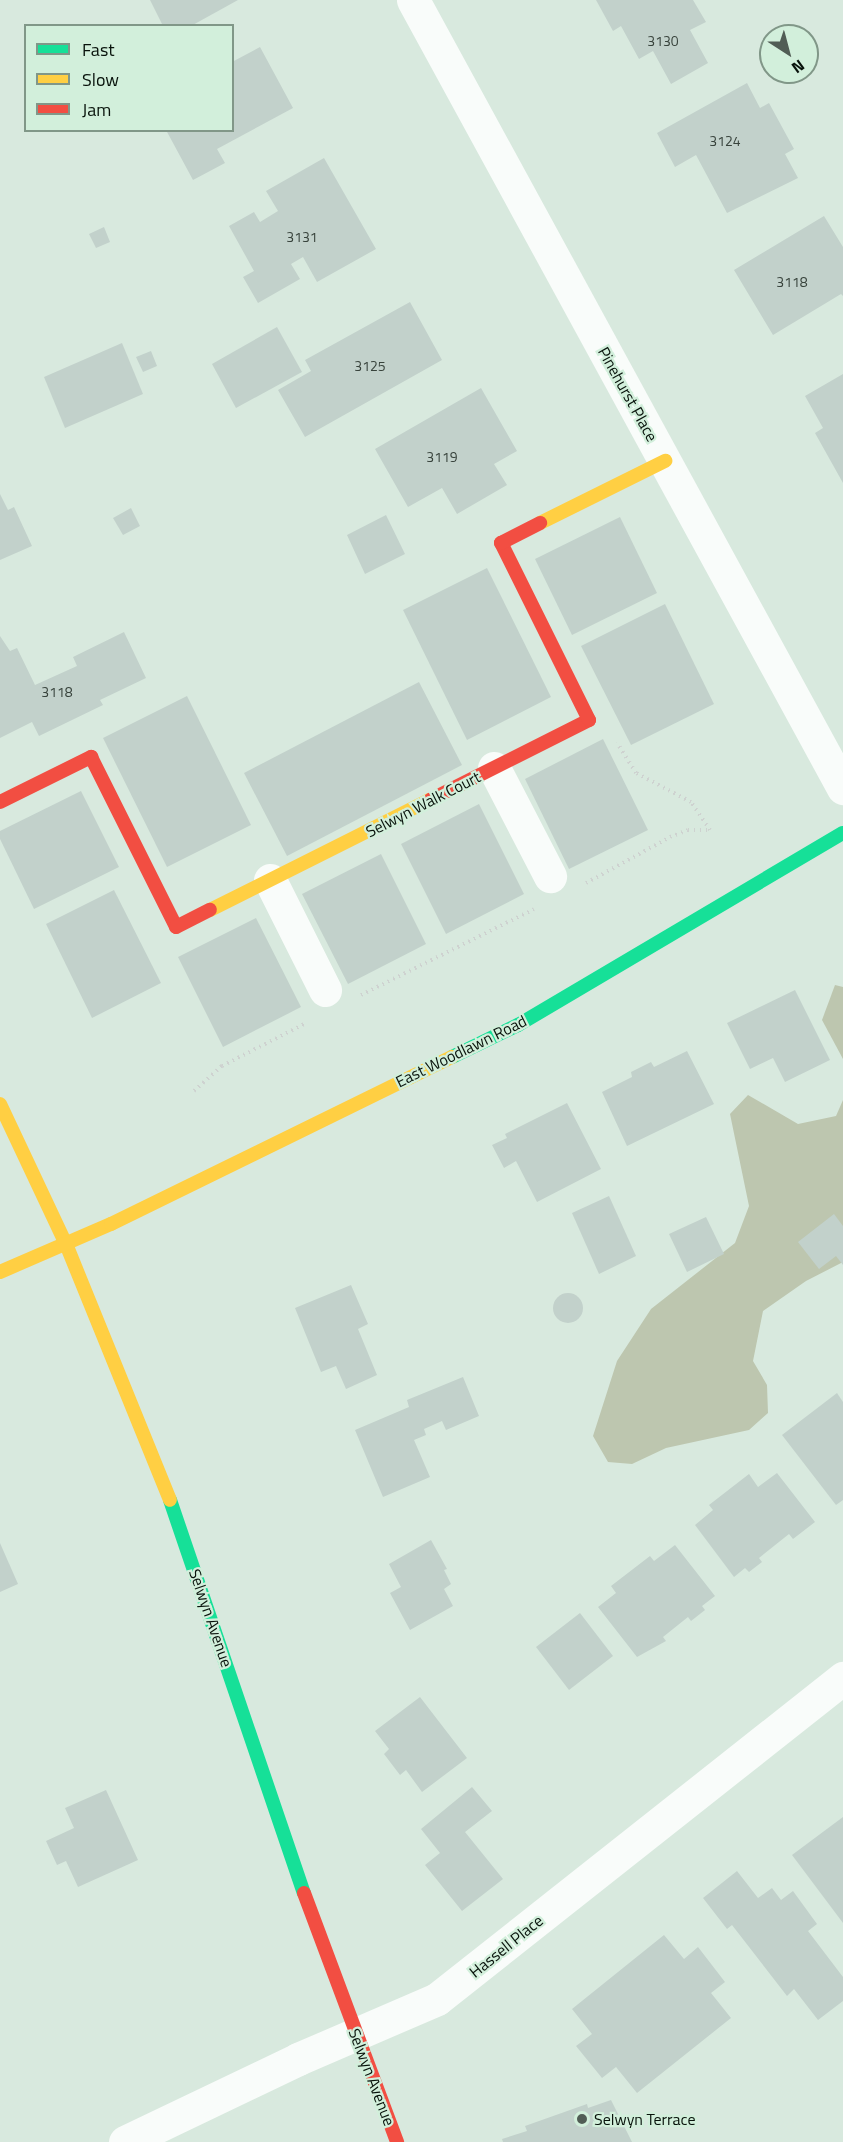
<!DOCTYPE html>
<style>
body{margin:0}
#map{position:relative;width:843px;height:2142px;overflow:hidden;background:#d8e9de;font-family:"Titillium Web",sans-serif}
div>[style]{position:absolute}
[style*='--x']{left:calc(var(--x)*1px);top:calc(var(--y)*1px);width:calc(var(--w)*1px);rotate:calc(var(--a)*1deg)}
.forest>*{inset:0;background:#bdc6af}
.building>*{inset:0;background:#c2d1cb}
.round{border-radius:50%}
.path>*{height:4px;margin-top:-2px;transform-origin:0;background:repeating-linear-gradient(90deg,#ced2d0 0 1.5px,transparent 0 6px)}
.street>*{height:33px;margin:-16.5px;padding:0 16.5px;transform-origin:16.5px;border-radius:16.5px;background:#f9fcfa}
.fast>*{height:14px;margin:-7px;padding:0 7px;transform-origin:7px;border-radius:7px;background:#16e098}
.slow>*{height:14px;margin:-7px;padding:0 7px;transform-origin:7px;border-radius:7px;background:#ffcf43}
.jam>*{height:14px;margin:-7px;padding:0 7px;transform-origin:7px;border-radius:7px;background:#f24e42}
.dots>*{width:16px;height:16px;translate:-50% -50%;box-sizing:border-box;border:3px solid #d2efdb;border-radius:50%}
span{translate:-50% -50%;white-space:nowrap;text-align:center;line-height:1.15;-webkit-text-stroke:4.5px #d2efdb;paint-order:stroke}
.number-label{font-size:14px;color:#38433c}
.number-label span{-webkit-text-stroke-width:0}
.street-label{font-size:16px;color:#08120b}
.poi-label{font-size:16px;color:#08120b}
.left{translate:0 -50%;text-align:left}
.legend{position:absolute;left:24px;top:24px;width:210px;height:108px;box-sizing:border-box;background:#d2efdb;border:2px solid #819788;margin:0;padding:8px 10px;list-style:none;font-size:18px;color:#08120b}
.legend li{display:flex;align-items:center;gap:12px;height:30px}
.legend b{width:30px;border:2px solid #819788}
.north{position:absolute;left:759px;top:24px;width:60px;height:60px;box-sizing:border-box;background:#d2efdb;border:2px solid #819788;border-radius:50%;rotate:144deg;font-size:16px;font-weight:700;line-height:24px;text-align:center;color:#08120b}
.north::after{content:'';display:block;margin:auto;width:21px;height:27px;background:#515d55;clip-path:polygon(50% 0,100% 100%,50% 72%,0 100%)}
</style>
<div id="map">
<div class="forest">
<i style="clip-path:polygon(835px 985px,843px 987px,843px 1059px,822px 1020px)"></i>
<i style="clip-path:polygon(748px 1095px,798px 1124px,836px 1116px,843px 1100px,843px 1262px,806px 1281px,763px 1311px,753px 1361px,767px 1385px,768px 1413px,749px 1430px,666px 1448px,632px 1464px,608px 1462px,593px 1436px,617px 1361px,651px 1309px,735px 1243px,749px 1206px,730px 1114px)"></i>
</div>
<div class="building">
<i style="clip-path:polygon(150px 0,238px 0,191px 26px,163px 26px)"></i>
<i style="clip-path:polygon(596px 0,693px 0,706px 22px,690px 30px,708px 63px,671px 84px,653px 51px,639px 59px,621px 26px,613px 31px)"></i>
<i style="clip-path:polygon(260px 47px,293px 108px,217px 149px,225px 163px,193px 180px,166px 130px,232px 130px,232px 62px)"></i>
<i style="clip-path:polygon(747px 83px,760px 108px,769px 103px,794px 149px,785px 154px,798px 178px,727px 213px,696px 155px,675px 167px,657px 133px)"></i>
<i style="clip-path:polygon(324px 158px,376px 249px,317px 282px,303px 257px,291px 264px,300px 279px,258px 303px,243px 277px,254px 271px,229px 226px,254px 212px,260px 222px,278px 211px,266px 191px)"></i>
<i style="clip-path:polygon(824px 216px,843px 247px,843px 296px,841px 294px,773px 335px,734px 270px)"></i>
<i style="clip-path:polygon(104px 227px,110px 242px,96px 248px,89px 234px)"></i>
<i style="clip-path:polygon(410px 302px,442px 360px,305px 437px,278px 390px,311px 371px,305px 360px)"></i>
<i style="clip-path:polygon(277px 327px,302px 372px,236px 408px,212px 364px)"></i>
<i style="clip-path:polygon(122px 343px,143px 394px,65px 428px,44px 377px)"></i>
<i style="clip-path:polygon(151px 351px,157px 366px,143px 372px,136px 357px)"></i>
<i style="clip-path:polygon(843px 374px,843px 483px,815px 433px,823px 428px,805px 396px)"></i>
<i style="clip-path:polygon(481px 388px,517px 451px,494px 464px,507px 485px,457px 514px,442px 488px,408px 507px,375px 449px)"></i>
<i style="clip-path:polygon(0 494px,8px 510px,14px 507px,32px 546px,0 560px)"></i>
<i style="clip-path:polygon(131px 508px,140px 526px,123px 535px,113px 518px)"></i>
<i style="clip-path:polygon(386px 515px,405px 554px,365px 574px,347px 535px)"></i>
<i style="clip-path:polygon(620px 517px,657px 593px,572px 635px,535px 559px)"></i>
<i style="clip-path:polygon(487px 568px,551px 697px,467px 740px,403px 610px)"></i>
<i style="clip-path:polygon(665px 604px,714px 704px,631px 745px,581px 646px)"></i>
<i style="clip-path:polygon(124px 632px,146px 678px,100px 700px,103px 705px,39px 736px,32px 722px,0 738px,0 636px,10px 651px,17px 648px,35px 685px,77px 666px,73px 657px)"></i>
<i style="clip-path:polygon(419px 682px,462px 765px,287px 856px,244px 773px)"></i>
<i style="clip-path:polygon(187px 696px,251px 825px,167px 867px,103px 738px)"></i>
<i style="clip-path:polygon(603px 739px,648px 830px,569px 869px,525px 779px)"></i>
<i style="clip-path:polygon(81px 791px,119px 867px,34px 909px,0 839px,0 831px)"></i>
<i style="clip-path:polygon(479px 804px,524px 894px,446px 934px,401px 844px)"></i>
<i style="clip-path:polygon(381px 854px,426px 944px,348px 984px,302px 894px)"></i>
<i style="clip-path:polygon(114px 890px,161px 983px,92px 1018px,46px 924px)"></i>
<i style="clip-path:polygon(256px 918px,301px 1007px,223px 1047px,178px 957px)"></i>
<i style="clip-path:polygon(795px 990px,830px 1060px,785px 1082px,773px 1058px,750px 1069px,727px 1023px)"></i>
<i style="clip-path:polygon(687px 1051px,714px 1104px,627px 1146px,602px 1092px,632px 1077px,631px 1072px,651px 1062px,654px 1067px)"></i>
<i style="clip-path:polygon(567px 1103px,601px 1169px,537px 1202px,516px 1161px,504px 1168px,492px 1145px,507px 1138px,505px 1134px)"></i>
<i style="clip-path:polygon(609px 1196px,636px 1256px,599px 1274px,572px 1213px)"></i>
<i style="clip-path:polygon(834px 1214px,843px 1226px,843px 1265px,836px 1256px,819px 1269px,798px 1242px)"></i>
<i style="clip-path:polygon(706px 1217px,724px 1254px,687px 1272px,669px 1234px)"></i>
<i style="clip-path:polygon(351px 1285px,368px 1324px,358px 1329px,377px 1375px,346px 1389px,336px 1366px,321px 1372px,295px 1308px)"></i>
<i class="round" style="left:553px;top:1293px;width:30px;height:30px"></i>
<i style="clip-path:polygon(463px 1377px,479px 1416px,446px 1430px,442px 1421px,424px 1429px,426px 1435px,414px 1440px,430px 1477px,383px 1497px,355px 1430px,409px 1407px,407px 1400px)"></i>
<i style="clip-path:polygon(837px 1393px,843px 1402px,843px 1500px,836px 1505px,782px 1435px)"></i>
<i style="clip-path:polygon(777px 1473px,815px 1522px,793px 1539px,789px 1534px,759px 1558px,762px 1562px,749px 1572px,745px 1568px,734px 1577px,695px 1525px,713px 1510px,709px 1505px,749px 1474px,758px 1487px)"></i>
<i style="clip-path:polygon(431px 1540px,447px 1569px,444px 1570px,451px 1584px,444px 1589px,453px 1606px,410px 1630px,390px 1593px,401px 1587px,389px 1564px)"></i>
<i style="clip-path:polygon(0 1543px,18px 1584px,0 1592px)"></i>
<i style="clip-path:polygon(675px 1545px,715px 1596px,702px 1606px,705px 1610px,691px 1621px,688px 1617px,663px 1637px,666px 1641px,637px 1657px,598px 1607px,616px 1593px,611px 1586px,650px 1556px,654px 1561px)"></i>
<i style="clip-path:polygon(580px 1613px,613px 1656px,569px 1690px,536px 1647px)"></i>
<i style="clip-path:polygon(420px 1697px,467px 1758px,422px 1792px,406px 1770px,400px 1775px,384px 1754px,389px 1749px,375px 1731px)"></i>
<i style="clip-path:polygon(472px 1787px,492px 1811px,465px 1832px,503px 1879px,462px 1911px,425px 1865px,440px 1853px,421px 1829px)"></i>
<i style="clip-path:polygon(106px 1790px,138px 1860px,78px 1887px,66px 1861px,57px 1865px,46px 1841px,74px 1828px,65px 1808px)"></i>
<i style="clip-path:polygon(843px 1817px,843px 1923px,792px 1855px)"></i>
<i style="clip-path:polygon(737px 1871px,758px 1898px,772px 1888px,781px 1900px,793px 1891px,817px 1924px,808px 1931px,843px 1977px,843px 2001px,818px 2020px,794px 1989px,787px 1996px,732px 1925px,727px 1929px,703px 1898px)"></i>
<i style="clip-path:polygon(664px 1935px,684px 1959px,698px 1947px,725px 1982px,711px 1993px,731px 2018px,637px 2093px,616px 2067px,602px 2078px,576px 2046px,592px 2034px,572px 2009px)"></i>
<i style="clip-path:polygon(611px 2100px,632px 2142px,503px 2142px,502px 2139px,527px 2131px,525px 2126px,587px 2104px,588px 2108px)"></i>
</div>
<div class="path">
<i style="--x:586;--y:883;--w:96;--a:-28.7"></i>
<i style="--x:670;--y:837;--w:19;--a:-21"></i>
<i style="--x:688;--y:830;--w:22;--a:0"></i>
<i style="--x:710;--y:830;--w:34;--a:-124"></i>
<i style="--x:691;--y:802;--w:62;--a:-152.2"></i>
<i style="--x:636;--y:773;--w:36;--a:-122"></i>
<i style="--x:361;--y:995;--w:193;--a:-26.4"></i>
<i style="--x:194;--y:1091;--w:38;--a:-42"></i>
<i style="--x:222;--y:1066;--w:94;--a:-27.1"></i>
</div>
<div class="street">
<i style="--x:413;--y:0;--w:898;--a:61.38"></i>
<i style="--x:494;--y:768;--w:122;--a:62.6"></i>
<i style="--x:270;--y:880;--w:123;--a:63.4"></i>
<i style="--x:125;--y:2142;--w:192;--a:-25.6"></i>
<i style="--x:298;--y:2059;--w:151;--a:-23.3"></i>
<i style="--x:437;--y:1999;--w:518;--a:-38.33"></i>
</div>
<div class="fast">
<i style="--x:452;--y:1057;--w:73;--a:-25.9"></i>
<i style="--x:518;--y:1025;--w:377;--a:-30.6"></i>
<i style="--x:170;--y:1500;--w:415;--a:71.2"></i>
</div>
<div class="slow">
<i style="--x:540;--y:523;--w:140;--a:-26.4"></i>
<i style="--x:210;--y:910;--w:246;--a:-26.6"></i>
<i style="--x:0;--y:1104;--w:155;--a:64.8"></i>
<i style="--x:66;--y:1244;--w:276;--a:67.9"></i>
<i style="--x:0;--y:1272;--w:121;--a:-23.4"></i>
<i style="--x:111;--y:1224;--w:380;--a:-26.1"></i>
</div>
<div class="jam">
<i style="--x:430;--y:800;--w:178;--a:-26.7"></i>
<i style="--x:589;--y:720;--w:198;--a:-116.4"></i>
<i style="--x:501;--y:543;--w:44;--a:-27.1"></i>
<i style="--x:0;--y:802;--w:102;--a:-26.3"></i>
<i style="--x:91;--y:757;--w:190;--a:63.4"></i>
<i style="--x:176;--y:927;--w:38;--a:-27"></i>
<i style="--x:304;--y:1893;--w:266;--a:69.5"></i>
</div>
<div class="dots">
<i style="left:582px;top:2119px;background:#515d55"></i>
</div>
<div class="number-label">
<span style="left:663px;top:41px">3130</span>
<span style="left:725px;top:141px">3124</span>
<span style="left:302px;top:237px">3131</span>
<span style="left:792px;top:282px">3118</span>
<span style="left:370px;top:366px">3125</span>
<span style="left:442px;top:457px">3119</span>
<span style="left:57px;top:692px">3118</span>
</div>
<div class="street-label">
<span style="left:628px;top:394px;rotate:61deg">Pinehurst Place</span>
<span style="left:423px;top:804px;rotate:-27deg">Selwyn Walk Court</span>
<span style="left:461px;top:1051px;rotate:-26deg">East Woodlawn Road</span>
<span style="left:211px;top:1618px;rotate:71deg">Selwyn Avenue</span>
<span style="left:506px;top:1946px;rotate:-39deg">Hassell Place</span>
<span style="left:372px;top:2077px;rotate:69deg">Selwyn Avenue</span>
</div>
<div class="poi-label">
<span class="left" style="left:594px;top:2119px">Selwyn Terrace</span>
</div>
<ul class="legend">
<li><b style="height:8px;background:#16e098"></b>Fast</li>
<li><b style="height:8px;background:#ffcf43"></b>Slow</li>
<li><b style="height:8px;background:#f24e42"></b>Jam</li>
</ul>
<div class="north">N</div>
</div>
